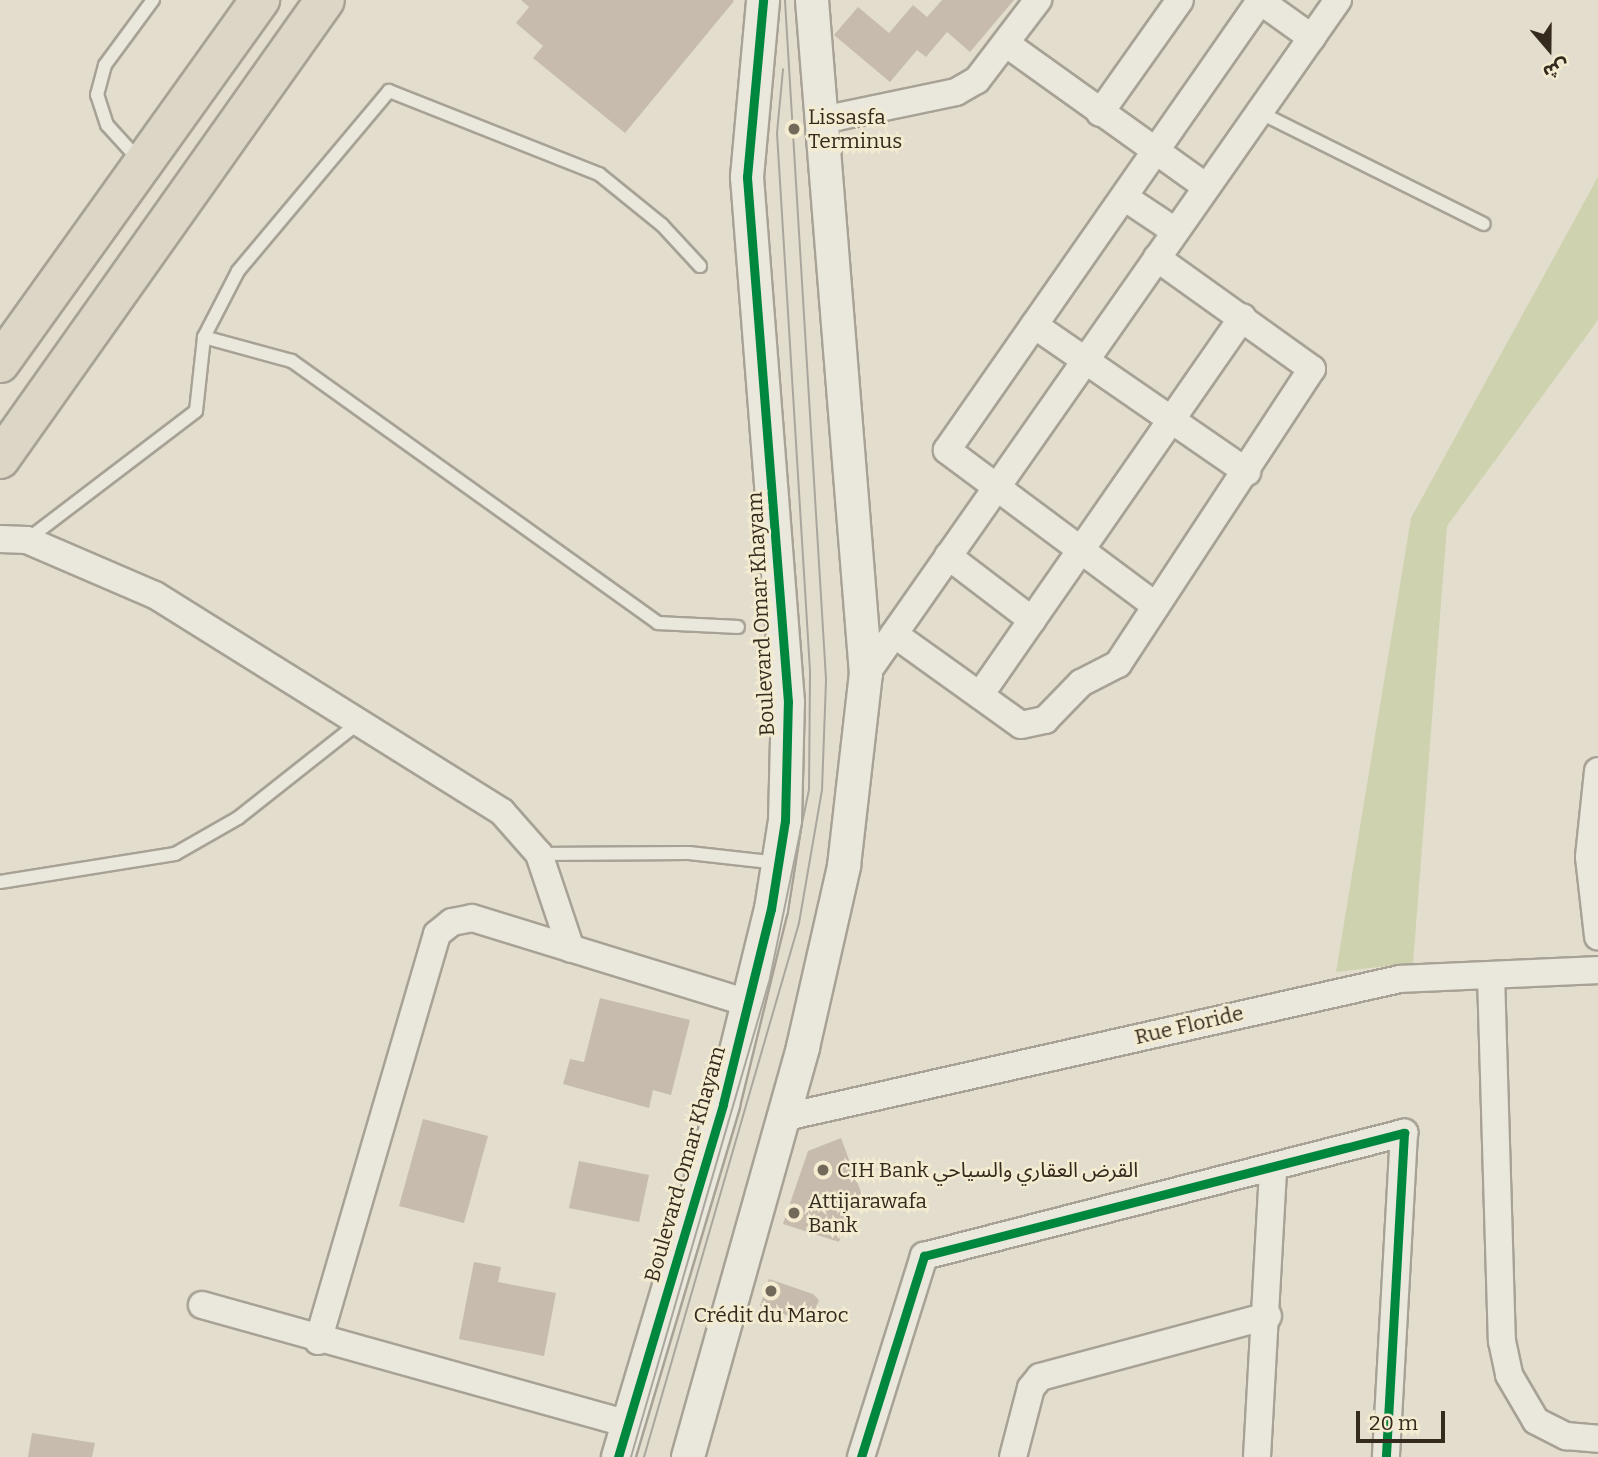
<!DOCTYPE html>
<meta charset="utf-8">
<style>
body{margin:0}
#map{position:relative;width:1598px;height:1457px;overflow:hidden;background:#e2ddcc;font-family:Bitter,"Noto Sans Arabic",serif}
div>[style]{position:absolute}
[style*='--x']{left:calc(var(--x)*1px);top:calc(var(--y)*1px);width:calc(var(--w)*1px);rotate:calc(var(--a)*1deg)}
.green>*{inset:0;background:#cfd2af}
.building>*{inset:0;background:#c6bbad}
.roads{filter:drop-shadow(2px 0 #a7a295) drop-shadow(-2px 0 #a7a295) drop-shadow(0 2px #a7a295) drop-shadow(0 -2px #a7a295)}
.service>*{height:12px;margin:-6px;padding:0 6px;transform-origin:6px;border-radius:6px;background:#eae7dd}
.minor>*{height:26px;margin:-13px;padding:0 13px;transform-origin:13px;border-radius:13px;background:#eae7dd}
.tertiary>*{height:32px;margin:-16px;padding:0 16px;transform-origin:16px;border-radius:16px;background:#eae7dd}
.trunk>*{height:38px;margin:-19px;padding:0 19px;transform-origin:19px;border-radius:19px;background:#dcd6c6}
.tram>*{height:2px;margin:-1px;padding:0 1px;transform-origin:1px;border-radius:1px;background:#aaa69d}
.cycleway>*{height:9px;margin:-4.5px;padding:0 4.5px;transform-origin:4.5px;border-radius:4.5px;background:#00873e}
.dots>*{width:19px;height:19px;translate:-50% -50%;box-sizing:border-box;border:4px solid #f4ecd1;border-radius:50%}
span{translate:-50% -50%;white-space:nowrap;text-align:center;line-height:1.15;-webkit-text-stroke:5px #f4ecd1;paint-order:stroke}
.poi-label{font-size:21px;color:#352a1e}
.left{translate:0 -50%;text-align:left}
.street-label{font-size:21px;color:#352a1e}
.north{position:absolute;left:1514px;top:14px;width:70px;height:70px;-webkit-text-stroke:5px #f4ecd1;paint-order:stroke;rotate:160deg;font-size:19px;font-weight:700;line-height:28px;text-align:center;color:#352a1e}
.north::after{content:'';display:block;margin:auto;width:24px;height:32px;background:#352a1e;clip-path:polygon(50% 0,100% 100%,50% 72%,0 100%)}
.scale{position:absolute;left:1356px;top:1411px;width:89px;height:32px;box-sizing:border-box;border:4px solid #352a1e;border-top:0;padding-left:9px;font-size:21px;line-height:24px;white-space:nowrap;color:#352a1e;-webkit-text-stroke:5px #f4ecd1;paint-order:stroke}
</style>
<div id="map">
<div class="green">
<i style="clip-path:polygon(1598px 177px,1598px 320px,1447px 526px,1413px 963px,1336px 972px,1411px 518px)"></i>
</div>
<div class="building">
<i style="clip-path:polygon(521px 0,733px 0,734px 1px,625px 133px,533px 58px,543px 46px,516px 23px,529px 7px)"></i>
<i style="clip-path:polygon(942px 0,1014px 0,970px 52px,947px 32px,926px 57px,917px 50px,890px 82px,834px 35px,858px 7px,889px 33px,913px 5px,927px 17px)"></i>
<i style="clip-path:polygon(600px 998px,690px 1020px,671px 1095px,653px 1090px,649px 1108px,563px 1084px,570px 1059px,584px 1062px)"></i>
<i style="clip-path:polygon(423px 1119px,488px 1136px,464px 1223px,399px 1206px)"></i>
<i style="clip-path:polygon(841px 1138px,862px 1195px,853px 1199px,839px 1242px,783px 1224px,808px 1151px)"></i>
<i style="clip-path:polygon(579px 1161px,649px 1175px,639px 1222px,569px 1208px)"></i>
<i style="clip-path:polygon(474px 1262px,501px 1267px,498px 1282px,556px 1293px,544px 1356px,459px 1339px)"></i>
<i style="clip-path:polygon(769px 1279px,813px 1294px,819px 1300px,814px 1315px,807px 1312px,804px 1321px,760px 1306px)"></i>
<i style="clip-path:polygon(32px 1433px,95px 1443px,92px 1457px,28px 1457px)"></i>
</div>
<div class="roads">
<div class="service">
<i style="--x:1259;--y:112;--w:251;--a:26.5"></i>
<i style="--x:139;--y:160;--w:47;--a:-132.4"></i>
<i style="--x:107;--y:125;--w:32;--a:-108"></i>
<i style="--x:97;--y:95;--w:31;--a:-75"></i>
<i style="--x:105;--y:65;--w:81;--a:-53.6"></i>
<i style="--x:204;--y:337;--w:91;--a:15.3"></i>
<i style="--x:292;--y:361;--w:450;--a:35.6"></i>
<i style="--x:658;--y:623;--w:80;--a:2.9"></i>
<i style="--x:28;--y:539;--w:211;--a:-37.3"></i>
<i style="--x:196;--y:411;--w:74;--a:-83.8"></i>
<i style="--x:204;--y:337;--w:74;--a:-62.7"></i>
<i style="--x:238;--y:271;--w:235;--a:-50"></i>
<i style="--x:389;--y:91;--w:226;--a:21.6"></i>
<i style="--x:599;--y:174;--w:81;--a:39"></i>
<i style="--x:662;--y:225;--w:56;--a:47.2"></i>
<i style="--x:539;--y:854;--w:150;--a:-0.4"></i>
<i style="--x:689;--y:853;--w:90;--a:6.4"></i>
<i style="--x:0;--y:882;--w:177;--a:-9.1"></i>
<i style="--x:175;--y:854;--w:73;--a:-29.7"></i>
<i style="--x:238;--y:818;--w:152;--a:-38.3"></i>
</div>
<div class="minor">
<i style="--x:1259;--y:0;--w:65;--a:35.6"></i>
<i style="--x:1008;--y:45;--w:244;--a:35.6"></i>
<i style="--x:1100;--y:113;--w:138;--a:-54.7"></i>
<i style="--x:827;--y:119;--w:132;--a:-11.8"></i>
<i style="--x:956;--y:92;--w:24;--a:-30"></i>
<i style="--x:977;--y:80;--w:101;--a:-52.7"></i>
<i style="--x:1124;--y:197;--w:61;--a:33.7"></i>
<i style="--x:1034;--y:325;--w:259;--a:34.6"></i>
<i style="--x:0;--y:539;--w:27;--a:2"></i>
<i style="--x:27;--y:540;--w:139;--a:23.3"></i>
<i style="--x:155;--y:595;--w:409;--a:32"></i>
<i style="--x:502;--y:812;--w:56;--a:48.6"></i>
<i style="--x:539;--y:854;--w:100;--a:71.4"></i>
<i style="--x:948;--y:556;--w:106;--a:37.3"></i>
<i style="--x:1156;--y:606;--w:261;--a:-143.3"></i>
<i style="--x:947;--y:450;--w:547;--a:-55.12"></i>
<i style="--x:894;--y:634;--w:156;--a:35.6"></i>
<i style="--x:1021;--y:725;--w:25;--a:-12"></i>
<i style="--x:1045;--y:720;--w:52;--a:-45.8"></i>
<i style="--x:1081;--y:683;--w:42;--a:-27.2"></i>
<i style="--x:1118;--y:664;--w:353;--a:-56.7"></i>
<i style="--x:1312;--y:369;--w:191;--a:-144.4"></i>
<i style="--x:866;--y:674;--w:823;--a:-55"></i>
<i style="--x:980;--y:695;--w:460;--a:-55.2"></i>
<i style="--x:1598;--y:771;--w:86;--a:96"></i>
<i style="--x:1589;--y:857;--w:80;--a:83.5"></i>
<i style="--x:1491;--y:975;--w:366;--a:88.3"></i>
<i style="--x:1502;--y:1341;--w:35;--a:78"></i>
<i style="--x:1509;--y:1375;--w:53;--a:59.6"></i>
<i style="--x:1536;--y:1421;--w:34;--a:27"></i>
<i style="--x:1566;--y:1436;--w:32;--a:5"></i>
<i style="--x:786;--y:1117;--w:629;--a:-12.67"></i>
<i style="--x:1400;--y:979;--w:198;--a:-2.6"></i>
<i style="--x:202;--y:1305;--w:441;--a:15.6"></i>
<i style="--x:318;--y:1341;--w:424;--a:-73.7"></i>
<i style="--x:437;--y:934;--w:19;--a:-39"></i>
<i style="--x:452;--y:922;--w:20;--a:-11"></i>
<i style="--x:472;--y:918;--w:290;--a:17.1"></i>
<i style="--x:861;--y:1457;--w:211;--a:-72.6"></i>
<i style="--x:924;--y:1256;--w:496;--a:-14.4"></i>
<i style="--x:1404;--y:1133;--w:324;--a:93.2"></i>
<i style="--x:1013;--y:1457;--w:71;--a:-75.4"></i>
<i style="--x:1031;--y:1388;--w:14;--a:-51"></i>
<i style="--x:1040;--y:1377;--w:236;--a:-15"></i>
<i style="--x:1257;--y:1457;--w:290;--a:-86.8"></i>
</div>
<div class="tertiary">
<i style="--x:618;--y:1457;--w:368;--a:-73.4"></i>
<i style="--x:723;--y:1104;--w:201;--a:-76.2"></i>
<i style="--x:771;--y:909;--w:89;--a:-81"></i>
<i style="--x:785;--y:821;--w:119;--a:-88.6"></i>
<i style="--x:788;--y:702;--w:527;--a:-94.47"></i>
<i style="--x:747;--y:177;--w:178;--a:-84.8"></i>
<i style="--x:688;--y:1457;--w:426;--a:-74.3"></i>
<i style="--x:803;--y:1047;--w:186;--a:-77.2"></i>
<i style="--x:844;--y:866;--w:193;--a:-83.5"></i>
<i style="--x:866;--y:674;--w:676;--a:-94.58"></i>
</div>
<div class="trunk">
<i style="--x:0;--y:363;--w:447;--a:-54.4"></i>
<i style="--x:0;--y:459;--w:562;--a:-54.7"></i>
</div>
</div>
<div class="tram">
<i style="--x:631;--y:1457;--w:499;--a:-73.8"></i>
<i style="--x:770;--y:978;--w:193;--a:-78.3"></i>
<i style="--x:809;--y:789;--w:118;--a:-89.5"></i>
<i style="--x:810;--y:671;--w:539;--a:-93.51"></i>
<i style="--x:777;--y:133;--w:64;--a:-84.6"></i>
<i style="--x:644;--y:1457;--w:556;--a:-73.81"></i>
<i style="--x:799;--y:923;--w:135;--a:-80.2"></i>
<i style="--x:822;--y:790;--w:111;--a:-87.9"></i>
<i style="--x:826;--y:679;--w:680;--a:-93.46"></i>
</div>
<div class="cycleway">
<i style="--x:618;--y:1457;--w:368;--a:-73.4"></i>
<i style="--x:723;--y:1104;--w:201;--a:-76.2"></i>
<i style="--x:771;--y:909;--w:89;--a:-81"></i>
<i style="--x:785;--y:821;--w:119;--a:-88.6"></i>
<i style="--x:788;--y:702;--w:527;--a:-94.47"></i>
<i style="--x:747;--y:177;--w:178;--a:-84.8"></i>
<i style="--x:861;--y:1457;--w:211;--a:-72.6"></i>
<i style="--x:924;--y:1256;--w:496;--a:-14.4"></i>
<i style="--x:1404;--y:1133;--w:324;--a:93.2"></i>
</div>
<div class="dots">
<i style="left:794px;top:129px;background:#72695b"></i>
<i style="left:823px;top:1170px;background:#72695b"></i>
<i style="left:794px;top:1213px;background:#72695b"></i>
<i style="left:771px;top:1291px;background:#72695b"></i>
</div>
<div class="poi-label">
<span class="left" style="left:808px;top:129px">Lissasfa<br>Terminus</span>
<span class="left" style="left:837px;top:1170px">CIH Bank القرض العقاري والسياحي</span>
<span class="left" style="left:808px;top:1213px">Attijarawafa<br>Bank</span>
<span style="left:771px;top:1315px">Crédit du Maroc</span>
</div>
<div class="street-label">
<span style="left:761px;top:614px;rotate:-93deg">Boulevard Omar Khayam</span>
<span style="left:1189px;top:1025px;rotate:-13deg">Rue Floride</span>
<span style="left:685px;top:1164px;rotate:-74deg">Boulevard Omar Khayam</span>
</div>
<div class="north">ش</div>
<div class="scale">20 m</div>
</div>
